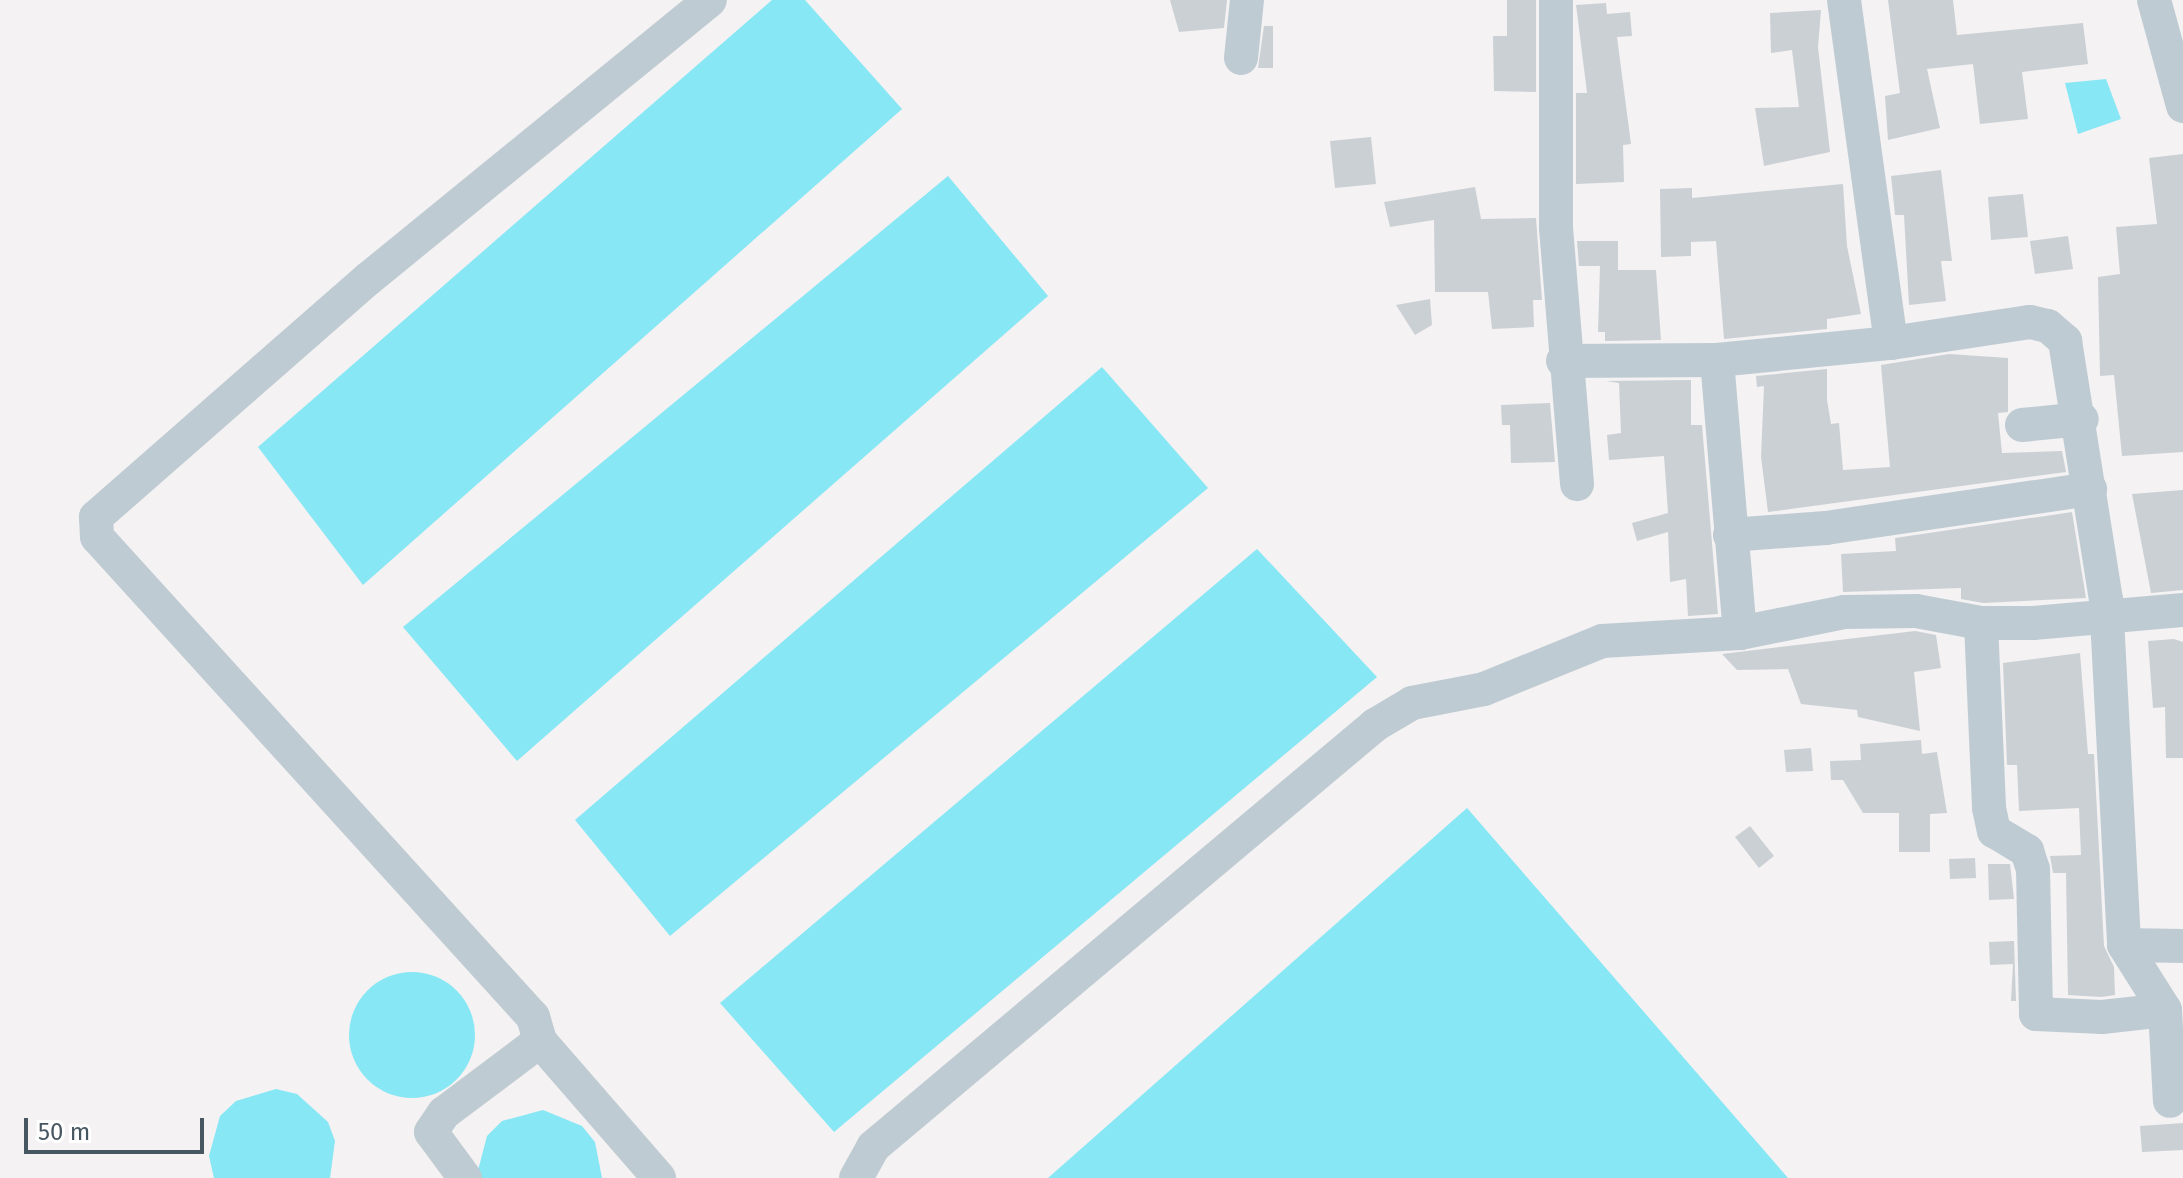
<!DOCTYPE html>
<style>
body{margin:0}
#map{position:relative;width:2183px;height:1178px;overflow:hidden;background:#f4f2f2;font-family:"Fira Sans",sans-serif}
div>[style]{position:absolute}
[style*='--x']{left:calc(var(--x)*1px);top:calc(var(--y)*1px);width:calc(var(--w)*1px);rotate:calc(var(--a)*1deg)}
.water>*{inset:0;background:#87e7f5}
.round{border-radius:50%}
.building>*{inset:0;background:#cbd0d5}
.minor>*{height:34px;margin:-17px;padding:0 17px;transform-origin:17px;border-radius:17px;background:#bfcbd3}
span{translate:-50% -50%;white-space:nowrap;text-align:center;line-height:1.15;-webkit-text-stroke:7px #fff;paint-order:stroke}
.scale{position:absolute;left:24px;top:1118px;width:180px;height:36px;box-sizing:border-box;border:4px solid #475762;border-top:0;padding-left:10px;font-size:24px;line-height:28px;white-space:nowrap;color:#475762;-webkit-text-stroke:6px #fff;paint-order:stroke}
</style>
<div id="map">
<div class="water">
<i style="clip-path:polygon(772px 0,805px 0,902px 109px,363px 585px,258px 447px)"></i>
<i style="clip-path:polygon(2106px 79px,2121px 119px,2078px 134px,2065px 83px)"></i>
<i style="clip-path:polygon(948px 176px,1048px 296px,517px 761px,403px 627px)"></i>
<i style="clip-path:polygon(1102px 367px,1208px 488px,670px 936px,575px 820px)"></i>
<i style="clip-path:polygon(1257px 549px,1377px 677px,834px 1132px,720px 1003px)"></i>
<i style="clip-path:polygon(1467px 808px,1788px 1178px,1048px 1178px)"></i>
<i class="round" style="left:349px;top:972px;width:126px;height:126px"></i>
<i style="clip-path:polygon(276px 1089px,297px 1094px,328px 1122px,335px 1141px,330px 1178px,214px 1178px,209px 1156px,220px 1116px,236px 1101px)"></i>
<i style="clip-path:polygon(543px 1110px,582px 1126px,595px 1142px,602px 1178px,476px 1178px,487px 1136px,502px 1121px)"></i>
</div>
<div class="building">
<i style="clip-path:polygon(1170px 0,1227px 0,1224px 28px,1179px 32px)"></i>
<i style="clip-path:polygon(1507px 0,1536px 0,1536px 92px,1494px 91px,1493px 36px,1507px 36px)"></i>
<i style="clip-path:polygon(1888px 0,1953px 0,1957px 35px,2083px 23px,2088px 64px,2022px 72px,2028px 119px,1980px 124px,1973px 64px,1927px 69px,1940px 128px,1888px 140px,1885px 96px,1900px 93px)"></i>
<i style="clip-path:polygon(1606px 3px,1607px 14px,1630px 12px,1632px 36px,1617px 37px,1631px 144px,1623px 145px,1624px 182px,1576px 184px,1576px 93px,1587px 93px,1576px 5px)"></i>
<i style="clip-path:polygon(1821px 10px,1818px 47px,1830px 152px,1764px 166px,1755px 108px,1799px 107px,1792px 50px,1771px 53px,1770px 13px)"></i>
<i style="clip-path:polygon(1264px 26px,1273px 26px,1273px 68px,1258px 68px)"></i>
<i style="clip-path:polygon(1371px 137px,1376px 184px,1335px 188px,1330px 141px)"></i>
<i style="clip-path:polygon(2183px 154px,2183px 452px,2122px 456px,2114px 375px,2100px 376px,2098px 277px,2120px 274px,2116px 227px,2157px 224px,2149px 158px)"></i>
<i style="clip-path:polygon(1941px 170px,1952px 261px,1941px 261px,1946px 301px,1909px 305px,1904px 215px,1895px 215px,1891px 176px)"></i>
<i style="clip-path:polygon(1843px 184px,1847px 246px,1861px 314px,1827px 319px,1827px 329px,1724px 339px,1716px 241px,1691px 242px,1691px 256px,1661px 257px,1660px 189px,1692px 188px,1692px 198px)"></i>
<i style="clip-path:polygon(1475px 187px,1481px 219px,1536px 218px,1542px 300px,1533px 300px,1534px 327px,1492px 329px,1488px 292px,1435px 292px,1434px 220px,1390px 227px,1384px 202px)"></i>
<i style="clip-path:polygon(2023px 194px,2028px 237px,1991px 240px,1988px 197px)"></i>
<i style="clip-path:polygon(2068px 236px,2073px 269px,2035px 274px,2030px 241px)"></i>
<i style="clip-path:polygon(1577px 241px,1618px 241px,1618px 270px,1656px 270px,1661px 340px,1605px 341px,1605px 332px,1598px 332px,1600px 266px,1579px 266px)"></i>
<i style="clip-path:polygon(1430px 299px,1432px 325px,1415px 335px,1396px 305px)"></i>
<i style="clip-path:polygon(1949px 354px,2008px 358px,2008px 412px,1998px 413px,2002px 453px,2062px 451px,2066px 472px,1768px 512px,1761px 457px,1764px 386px,1757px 387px,1756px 376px,1827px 369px,1827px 400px,1831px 424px,1839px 423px,1843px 470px,1890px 467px,1881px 365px)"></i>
<i style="clip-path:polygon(1691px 380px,1691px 425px,1702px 425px,1718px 614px,1688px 616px,1686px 579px,1670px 582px,1668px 532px,1637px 541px,1632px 523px,1668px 513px,1664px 456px,1609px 460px,1607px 435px,1621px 433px,1619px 383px,1606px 381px)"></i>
<i style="clip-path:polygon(1550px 403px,1555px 462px,1511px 463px,1510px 425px,1502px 425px,1501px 405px)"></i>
<i style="clip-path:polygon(2183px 490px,2183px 590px,2151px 593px,2132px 494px)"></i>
<i style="clip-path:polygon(2072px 512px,2086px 598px,1983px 603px,1961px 599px,1961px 588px,1843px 592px,1841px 554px,1896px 551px,1895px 538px)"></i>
<i style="clip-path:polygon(1915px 631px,1936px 635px,1941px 668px,1914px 672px,1920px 731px,1858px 717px,1857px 710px,1801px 704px,1788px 669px,1737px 670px,1722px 654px)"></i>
<i style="clip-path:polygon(2174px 639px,2183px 642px,2183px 758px,2166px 758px,2165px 707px,2153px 708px,2148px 641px)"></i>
<i style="clip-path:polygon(2080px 653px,2088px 754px,2094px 754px,2104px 946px,2114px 967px,2115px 995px,2101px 997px,2068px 995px,2066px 873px,2053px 873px,2050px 856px,2081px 855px,2079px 808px,2019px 811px,2017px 765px,2007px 765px,2003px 663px)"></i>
<i style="clip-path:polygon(1921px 740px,1922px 754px,1937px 752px,1947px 813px,1930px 814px,1930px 852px,1899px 852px,1899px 813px,1863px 813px,1843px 780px,1831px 780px,1830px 761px,1861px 760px,1860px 744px)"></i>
<i style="clip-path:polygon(1811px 748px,1813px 771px,1786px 772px,1784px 750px)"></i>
<i style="clip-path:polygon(1750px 826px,1774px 856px,1759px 868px,1735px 837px)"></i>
<i style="clip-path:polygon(1975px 858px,1976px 878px,1950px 879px,1949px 859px)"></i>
<i style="clip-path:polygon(1988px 864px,2010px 864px,2014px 899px,1989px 900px)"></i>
<i style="clip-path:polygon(2014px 941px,2016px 1001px,2011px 1001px,2013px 964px,1990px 965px,1989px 942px)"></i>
<i style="clip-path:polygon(2183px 1123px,2183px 1150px,2142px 1152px,2140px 1126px)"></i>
</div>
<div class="minor">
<i style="--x:1556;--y:0;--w:228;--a:90"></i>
<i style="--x:1556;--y:228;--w:257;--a:85.3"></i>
<i style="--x:1844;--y:0;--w:346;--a:82.2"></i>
<i style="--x:1891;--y:343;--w:141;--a:-8.6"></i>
<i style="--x:2030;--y:322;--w:18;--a:13"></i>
<i style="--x:2048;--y:326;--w:23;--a:41"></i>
<i style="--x:2065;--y:341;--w:261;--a:81"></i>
<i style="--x:2106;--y:599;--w:346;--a:87"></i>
<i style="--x:2124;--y:945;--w:59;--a:1"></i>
<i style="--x:2154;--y:0;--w:110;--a:74.7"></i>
<i style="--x:1241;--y:58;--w:58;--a:-84.1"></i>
<i style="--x:1717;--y:360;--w:175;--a:-5.6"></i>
<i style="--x:1563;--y:361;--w:154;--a:-0.4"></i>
<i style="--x:1717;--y:360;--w:274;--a:85.2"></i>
<i style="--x:2022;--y:425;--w:60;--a:-5.7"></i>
<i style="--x:1730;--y:535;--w:96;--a:-4.2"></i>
<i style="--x:1826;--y:528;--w:267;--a:-8.4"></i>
<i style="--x:1981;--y:623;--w:185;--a:87.5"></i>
<i style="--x:1989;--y:808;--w:24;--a:78"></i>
<i style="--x:1994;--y:831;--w:39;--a:31"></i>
<i style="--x:2027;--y:851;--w:19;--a:72"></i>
<i style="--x:2033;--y:869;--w:145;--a:88.8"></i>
<i style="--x:2036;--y:1014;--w:66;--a:2.6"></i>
<i style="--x:2102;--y:1017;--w:63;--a:-6.3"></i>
<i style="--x:2165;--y:1010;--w:91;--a:86.9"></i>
<i style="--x:2124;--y:945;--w:77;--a:57.8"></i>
<i style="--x:465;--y:1178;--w:57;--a:-126.5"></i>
<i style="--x:431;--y:1132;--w:23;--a:-56"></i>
<i style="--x:444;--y:1113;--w:120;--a:-36.9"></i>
<i style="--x:659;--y:1178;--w:181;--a:-131"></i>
<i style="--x:540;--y:1041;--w:25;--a:-106"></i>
<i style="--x:533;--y:1017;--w:648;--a:-132.25"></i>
<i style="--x:97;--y:537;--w:20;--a:-93"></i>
<i style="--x:96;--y:517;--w:361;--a:-41.2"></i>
<i style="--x:368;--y:279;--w:441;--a:-39.2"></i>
<i style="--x:856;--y:1178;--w:35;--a:-61"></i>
<i style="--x:873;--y:1147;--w:656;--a:-40.05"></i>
<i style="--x:1375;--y:725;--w:43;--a:-30.7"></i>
<i style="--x:1412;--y:703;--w:73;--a:-11"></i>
<i style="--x:1484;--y:689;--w:127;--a:-22.1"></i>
<i style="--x:1602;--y:641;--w:138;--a:-3.3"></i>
<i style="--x:1740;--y:633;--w:106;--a:-11.4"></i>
<i style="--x:1844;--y:612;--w:72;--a:-0.8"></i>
<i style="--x:1916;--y:611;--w:66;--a:10.5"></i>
<i style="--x:1981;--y:623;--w:52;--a:0"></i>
<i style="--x:2033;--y:623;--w:151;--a:-5"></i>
</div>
<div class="scale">50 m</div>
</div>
